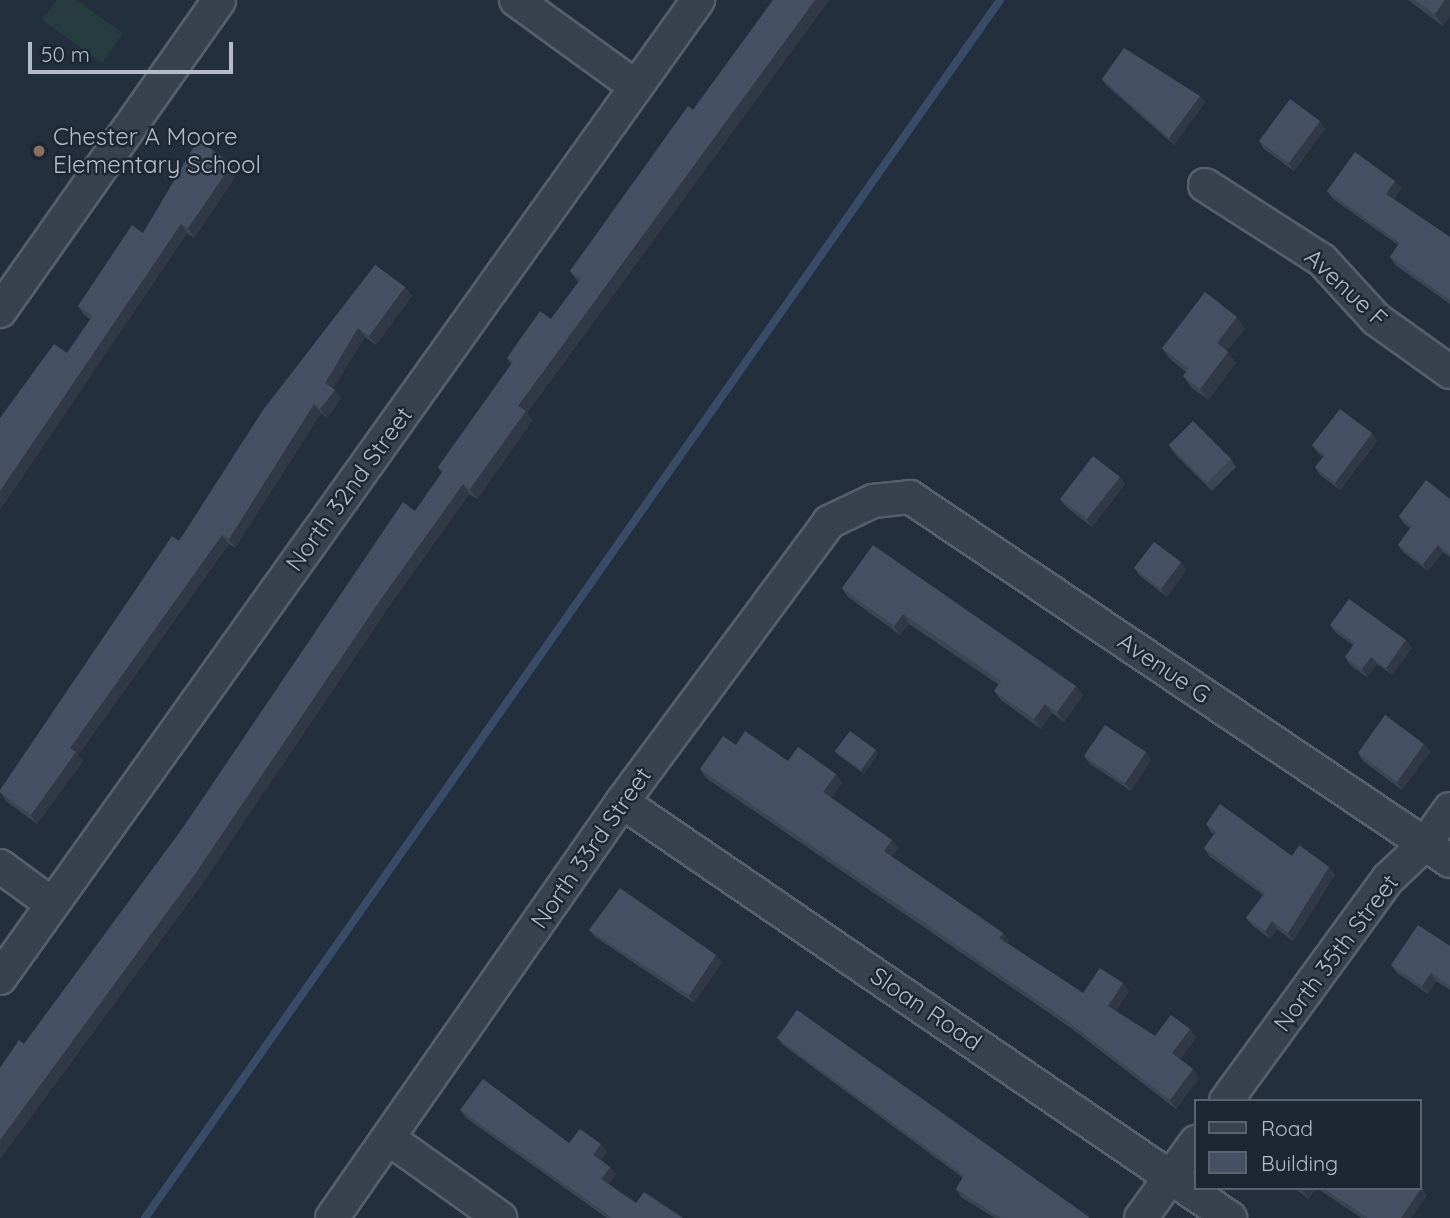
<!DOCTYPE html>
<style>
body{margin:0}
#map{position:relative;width:1450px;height:1218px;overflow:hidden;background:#242f3e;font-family:Quicksand,sans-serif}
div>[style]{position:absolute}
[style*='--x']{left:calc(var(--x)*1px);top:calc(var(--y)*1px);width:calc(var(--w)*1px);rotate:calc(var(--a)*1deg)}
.green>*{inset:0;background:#263c3f}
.stream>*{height:8px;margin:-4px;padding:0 4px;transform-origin:4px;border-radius:4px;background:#394c67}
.roads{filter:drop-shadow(2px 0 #565f6c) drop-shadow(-2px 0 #565f6c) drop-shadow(0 2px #565f6c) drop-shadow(0 -2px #565f6c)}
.minor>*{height:32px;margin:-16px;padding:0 16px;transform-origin:16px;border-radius:16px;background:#38414e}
.wall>*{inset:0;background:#3b4654}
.shaded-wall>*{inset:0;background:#303945}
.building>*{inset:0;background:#455162}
.dots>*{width:19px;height:19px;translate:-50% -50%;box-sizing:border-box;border:4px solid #1d2633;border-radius:50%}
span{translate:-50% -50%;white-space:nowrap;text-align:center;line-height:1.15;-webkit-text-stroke:5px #1d2633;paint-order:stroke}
.poi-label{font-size:24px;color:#b4bcc9}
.left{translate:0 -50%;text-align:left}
.street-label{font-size:24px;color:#b4bcc9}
.legend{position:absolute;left:1194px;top:1099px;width:228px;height:91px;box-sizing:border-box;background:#1d2633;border:2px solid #59626f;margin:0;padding:9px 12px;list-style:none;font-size:21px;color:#b4bcc9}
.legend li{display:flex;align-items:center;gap:14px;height:35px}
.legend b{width:35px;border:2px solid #59626f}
.scale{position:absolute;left:28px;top:42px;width:205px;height:32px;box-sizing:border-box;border:4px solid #b4bcc9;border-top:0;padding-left:9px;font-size:21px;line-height:24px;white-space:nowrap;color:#b4bcc9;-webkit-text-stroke:5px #1d2633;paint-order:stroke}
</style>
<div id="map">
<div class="green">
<i style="clip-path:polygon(57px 0,76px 0,123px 33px,102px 63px,42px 20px)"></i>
</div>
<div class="stream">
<i style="--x:145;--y:1218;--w:1488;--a:-54.93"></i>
</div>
<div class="roads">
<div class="minor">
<i style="--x:516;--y:0;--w:148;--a:35.9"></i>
<i style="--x:1205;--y:185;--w:139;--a:32.7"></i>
<i style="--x:1322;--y:260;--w:80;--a:47.5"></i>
<i style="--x:1376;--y:319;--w:91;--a:35.6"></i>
<i style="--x:0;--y:311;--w:380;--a:-54.8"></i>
<i style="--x:622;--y:802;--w:737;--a:34.38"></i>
<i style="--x:0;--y:866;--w:64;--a:36.2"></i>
<i style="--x:0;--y:978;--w:1202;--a:-54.48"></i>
<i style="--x:1226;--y:1101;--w:275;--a:-53.9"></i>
<i style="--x:1388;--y:879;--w:51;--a:-43.4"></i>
<i style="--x:1425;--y:844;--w:43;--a:-54.5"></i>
<i style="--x:388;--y:1138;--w:138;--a:35.5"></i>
<i style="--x:332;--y:1218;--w:507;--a:-55.12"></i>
<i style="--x:622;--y:802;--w:348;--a:-53.5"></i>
<i style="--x:829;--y:522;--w:49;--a:-25.5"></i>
<i style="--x:873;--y:501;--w:37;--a:-6"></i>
<i style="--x:910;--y:497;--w:651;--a:33.98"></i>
<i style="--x:1141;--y:1218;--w:94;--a:-54.1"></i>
</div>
</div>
<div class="wall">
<i style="clip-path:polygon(773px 0,829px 0,527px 413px,532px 421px,477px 499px,469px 494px,388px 608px,200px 887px,0 1159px,0 1068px,24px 1044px,415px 511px,442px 473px,438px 467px,511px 364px,507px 358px,551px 319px,578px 282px,570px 271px,693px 110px)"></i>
<i style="clip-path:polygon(1408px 0,1450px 0,1443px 26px)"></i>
<i style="clip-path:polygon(1102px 79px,1200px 96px,1205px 102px,1174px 145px,1106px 85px)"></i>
<i style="clip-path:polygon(1320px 121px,1325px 129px,1294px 171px,1264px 149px,1259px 141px)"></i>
<i style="clip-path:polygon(232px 164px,238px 173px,194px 238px,187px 233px,0 510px,0 418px,67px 353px,90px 319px,84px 315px,78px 306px,143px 233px)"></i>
<i style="clip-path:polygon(1395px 181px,1401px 189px,1394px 199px,1450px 237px,1450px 304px,1395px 265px,1390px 257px,1398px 245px,1333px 199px,1327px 191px)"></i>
<i style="clip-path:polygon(375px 265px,405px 287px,412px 296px,376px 345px,365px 337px,333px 388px,341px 399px,327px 418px,321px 413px,235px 548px,229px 544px,78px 755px,83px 761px,37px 824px,6px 801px,0 792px)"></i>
<i style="clip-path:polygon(1245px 328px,1227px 351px,1236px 363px,1208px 400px,1191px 387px,1183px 376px,1186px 372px,1170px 359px,1162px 348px)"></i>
<i style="clip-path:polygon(1372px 433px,1377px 441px,1340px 490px,1320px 475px,1315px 467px,1323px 457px,1318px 453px,1312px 445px)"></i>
<i style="clip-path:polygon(1169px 445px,1231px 459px,1236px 467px,1212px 491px,1174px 453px)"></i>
<i style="clip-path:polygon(1120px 477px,1125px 484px,1092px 527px,1066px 507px,1060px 499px)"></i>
<i style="clip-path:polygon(1450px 499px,1450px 557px,1443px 552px,1428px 571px,1403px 552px,1398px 545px,1410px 528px,1404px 524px,1399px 516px)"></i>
<i style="clip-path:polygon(1181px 562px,1186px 570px,1167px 597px,1140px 576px,1134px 568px)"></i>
<i style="clip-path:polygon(842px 588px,1076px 686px,1083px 695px,1064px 722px,1052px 713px,1041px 729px,1001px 700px,994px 691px,999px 685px,909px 624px,900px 635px,848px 597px)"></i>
<i style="clip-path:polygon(1330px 625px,1412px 648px,1392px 675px,1377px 664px,1367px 677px,1350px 665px,1345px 657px,1353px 645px,1336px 633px)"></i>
<i style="clip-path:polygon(1424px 744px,1430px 752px,1402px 790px,1363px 761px,1358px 753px)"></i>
<i style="clip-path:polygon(835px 751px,878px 754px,864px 774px,838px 755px)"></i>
<i style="clip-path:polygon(1146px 752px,1151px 760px,1131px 791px,1090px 764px,1084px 756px)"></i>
<i style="clip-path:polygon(788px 761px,836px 774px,842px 783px,831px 798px,892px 840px,898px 848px,892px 857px,1003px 933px,1009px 941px,1007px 943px,1083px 993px,1129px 991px,1116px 1011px,1155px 1036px,1190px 1029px,1196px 1038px,1180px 1059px,1193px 1069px,1199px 1078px,1176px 1109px,1071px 1028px,706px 778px,700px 769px)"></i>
<i style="clip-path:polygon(1206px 824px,1292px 856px,1329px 867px,1335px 875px,1293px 941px,1277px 929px,1270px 939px,1252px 925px,1246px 918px,1263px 895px,1209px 856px,1204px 848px,1214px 834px,1211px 832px)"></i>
<i style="clip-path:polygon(589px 930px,722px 962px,694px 1003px,595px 937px)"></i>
<i style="clip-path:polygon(1450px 946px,1450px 990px,1436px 981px,1428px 994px,1397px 973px,1391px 965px)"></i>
<i style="clip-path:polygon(777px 1038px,1090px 1218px,995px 1218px,961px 1197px,956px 1189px,963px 1178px,783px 1045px)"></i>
<i style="clip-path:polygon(460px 1110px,569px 1143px,607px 1152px,601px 1160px,610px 1167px,616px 1174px,608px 1184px,636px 1203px,683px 1218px,607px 1218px,466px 1118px)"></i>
<i style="clip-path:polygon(1294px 1188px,1316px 1188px,1309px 1199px)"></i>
<i style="clip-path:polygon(1317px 1188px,1420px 1188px,1427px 1195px,1411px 1218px,1361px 1218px)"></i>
</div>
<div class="shaded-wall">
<i style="clip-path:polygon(815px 0,829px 0,527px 413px,532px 421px,477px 499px,470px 489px,518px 406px)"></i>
<i style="clip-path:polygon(1445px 0,1450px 0,1450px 16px,1443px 26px,1435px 14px)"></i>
<i style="clip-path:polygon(1200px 96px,1205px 102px,1174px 145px,1169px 138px)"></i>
<i style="clip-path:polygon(1320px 121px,1325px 129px,1294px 171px,1289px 163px)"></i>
<i style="clip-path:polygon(232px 164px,238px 173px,194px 238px,188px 228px)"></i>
<i style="clip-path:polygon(1395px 181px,1401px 189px,1392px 202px,1386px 194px)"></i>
<i style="clip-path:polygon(181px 224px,187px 233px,0 510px,0 491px)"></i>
<i style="clip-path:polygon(405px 287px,412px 296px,376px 345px,369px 336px)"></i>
<i style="clip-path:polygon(1237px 317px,1245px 328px,1225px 354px,1217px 343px)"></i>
<i style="clip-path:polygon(358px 328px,365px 337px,331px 392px,325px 383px)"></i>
<i style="clip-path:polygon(1228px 352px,1236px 363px,1208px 400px,1200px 389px)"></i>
<i style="clip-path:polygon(335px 390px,341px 399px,327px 418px,320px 409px)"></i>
<i style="clip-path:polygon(314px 404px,321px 413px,235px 548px,229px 539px)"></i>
<i style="clip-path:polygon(1372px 433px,1377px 441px,1340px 490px,1335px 483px)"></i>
<i style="clip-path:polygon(1120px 477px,1125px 484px,1092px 527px,1087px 519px)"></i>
<i style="clip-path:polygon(463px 484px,469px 494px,388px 608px,200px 887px,0 1159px,0 1140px,381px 599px)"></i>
<i style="clip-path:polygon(222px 535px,229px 544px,78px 755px,83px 761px,37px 824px,31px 815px,70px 748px)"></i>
<i style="clip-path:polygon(1438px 545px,1443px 552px,1428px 571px,1423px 564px)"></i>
<i style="clip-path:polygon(1181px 562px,1186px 570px,1167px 597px,1161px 589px)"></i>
<i style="clip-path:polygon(903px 614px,909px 624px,900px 635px,894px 626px)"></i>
<i style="clip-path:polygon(1406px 640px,1412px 648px,1392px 675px,1386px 668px)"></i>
<i style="clip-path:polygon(1371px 657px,1377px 664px,1367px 677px,1362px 669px)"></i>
<i style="clip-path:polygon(1076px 686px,1083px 695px,1064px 722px,1057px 712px)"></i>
<i style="clip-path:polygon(1045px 704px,1052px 713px,1041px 729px,1034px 719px)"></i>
<i style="clip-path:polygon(1424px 744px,1430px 752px,1402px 790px,1397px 782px)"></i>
<i style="clip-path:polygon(876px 750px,878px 754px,864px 774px,861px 770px)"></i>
<i style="clip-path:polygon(1146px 752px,1151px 760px,1131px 791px,1125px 783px)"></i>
<i style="clip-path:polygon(836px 774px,842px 783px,829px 801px,823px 792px)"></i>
<i style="clip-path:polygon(892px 840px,898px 848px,890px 860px,884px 851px)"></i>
<i style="clip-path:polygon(1329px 867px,1335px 875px,1293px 941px,1288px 933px)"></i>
<i style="clip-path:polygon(1272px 921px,1277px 929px,1270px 939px,1265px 931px)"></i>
<i style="clip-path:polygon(1003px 933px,1009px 941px,1005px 947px,999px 938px)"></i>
<i style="clip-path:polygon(716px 955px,722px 962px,694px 1003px,689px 995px)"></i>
<i style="clip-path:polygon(1431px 973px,1436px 981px,1428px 994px,1422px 986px)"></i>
<i style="clip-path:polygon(1123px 983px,1129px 991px,1114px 1014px,1108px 1006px)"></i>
<i style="clip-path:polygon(1190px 1029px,1196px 1038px,1178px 1062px,1172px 1053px)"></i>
<i style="clip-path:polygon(1193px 1069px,1199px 1078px,1176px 1109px,1170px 1100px)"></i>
<i style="clip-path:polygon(601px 1144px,607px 1152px,599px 1163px,593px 1155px)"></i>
<i style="clip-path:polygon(610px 1167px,616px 1174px,607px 1187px,601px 1179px)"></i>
<i style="clip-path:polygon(1422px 1187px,1427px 1195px,1411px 1218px,1401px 1218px)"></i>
<i style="clip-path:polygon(1305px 1188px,1316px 1188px,1309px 1199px,1303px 1191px)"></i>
</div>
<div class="building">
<i style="clip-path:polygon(773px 0,815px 0,518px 406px,526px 411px,470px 489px,463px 484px,381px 599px,193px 877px,0 1140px,0 1068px,19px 1040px,24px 1044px,180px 832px,403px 502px,415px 511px,443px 471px,438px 467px,513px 362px,507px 358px,540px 311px,551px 319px,581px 279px,570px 271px,688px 106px,693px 110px)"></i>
<i style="clip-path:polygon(1415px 0,1445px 0,1435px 14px)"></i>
<i style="clip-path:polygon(1124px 48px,1200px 96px,1169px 138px,1102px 79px)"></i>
<i style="clip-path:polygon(1290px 99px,1320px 121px,1289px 163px,1259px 141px)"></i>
<i style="clip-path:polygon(198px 140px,232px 164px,188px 228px,181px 224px,0 491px,0 418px,54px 344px,67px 353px,93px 316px,78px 306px,132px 225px,143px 233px)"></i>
<i style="clip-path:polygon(1355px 152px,1395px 181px,1386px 194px,1450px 237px,1450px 300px,1390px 257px,1400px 243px,1327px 191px)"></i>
<i style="clip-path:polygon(375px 265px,405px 287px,369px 336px,358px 328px,325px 383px,335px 390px,320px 409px,314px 404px,229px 539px,222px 535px,70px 748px,76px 752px,31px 815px,0 792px,0 790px,172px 536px,179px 541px,263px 410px)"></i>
<i style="clip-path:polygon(1205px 292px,1237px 317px,1217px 343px,1228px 352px,1200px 389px,1183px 376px,1189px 369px,1162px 348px)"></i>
<i style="clip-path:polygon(1340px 409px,1372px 433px,1335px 483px,1315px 467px,1325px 455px,1312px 445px)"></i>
<i style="clip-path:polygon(1193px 421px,1231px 459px,1207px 483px,1169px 445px)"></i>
<i style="clip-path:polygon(1093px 456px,1120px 477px,1087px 519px,1060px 499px)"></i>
<i style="clip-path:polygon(1426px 480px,1450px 499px,1450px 554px,1438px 545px,1423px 564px,1398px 545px,1412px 526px,1399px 516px)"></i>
<i style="clip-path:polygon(1154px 542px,1181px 562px,1161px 589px,1134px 568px)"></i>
<i style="clip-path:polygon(873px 545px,1076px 686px,1057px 712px,1045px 704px,1034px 719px,994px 691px,1001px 681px,903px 614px,894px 626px,842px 588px)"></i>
<i style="clip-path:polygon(1349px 599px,1406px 640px,1386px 668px,1371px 657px,1362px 669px,1345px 657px,1355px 643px,1330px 625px)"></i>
<i style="clip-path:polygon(1385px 715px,1424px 744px,1397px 782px,1358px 753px)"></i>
<i style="clip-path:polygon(1105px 725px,1146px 752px,1125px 783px,1084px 756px)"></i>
<i style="clip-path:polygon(745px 731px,788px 761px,798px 747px,836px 774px,823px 792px,892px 840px,884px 851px,1003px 933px,999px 938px,1083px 993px,1100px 968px,1123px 983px,1108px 1006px,1155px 1036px,1171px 1015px,1190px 1029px,1172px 1053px,1193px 1069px,1170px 1100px,1066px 1020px,700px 769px,723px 736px,736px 745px)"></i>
<i style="clip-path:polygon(850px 731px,876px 750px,861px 770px,835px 751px)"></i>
<i style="clip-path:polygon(1220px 804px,1292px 856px,1299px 845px,1329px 867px,1288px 933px,1272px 921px,1265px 931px,1246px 918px,1265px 893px,1204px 848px,1216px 832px,1206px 824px)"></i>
<i style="clip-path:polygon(620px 888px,716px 955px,689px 995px,589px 930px)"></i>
<i style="clip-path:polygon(1418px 925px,1450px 946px,1450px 986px,1431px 973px,1422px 986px,1391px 965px)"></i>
<i style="clip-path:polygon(797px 1010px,1089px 1217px,1088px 1218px,1001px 1218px,956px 1189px,964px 1175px,777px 1038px)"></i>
<i style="clip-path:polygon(483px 1079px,569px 1143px,580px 1129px,601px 1144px,593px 1155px,610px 1167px,601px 1179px,636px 1203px,644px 1192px,683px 1218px,610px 1218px,611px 1217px,460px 1110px)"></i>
<i style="clip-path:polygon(1420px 1186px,1422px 1187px,1401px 1218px,1368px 1218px,1323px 1188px,1420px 1188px)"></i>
</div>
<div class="dots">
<i style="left:39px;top:151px;background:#8d6e63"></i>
</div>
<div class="poi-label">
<span class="left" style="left:53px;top:151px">Chester A Moore<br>Elementary School</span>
</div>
<div class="street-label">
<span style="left:1346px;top:288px;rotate:43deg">Avenue F</span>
<span style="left:349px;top:489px;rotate:-54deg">North 32nd Street</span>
<span style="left:1164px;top:668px;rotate:34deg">Avenue G</span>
<span style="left:591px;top:848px;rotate:-55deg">North 33rd Street</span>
<span style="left:1336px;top:953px;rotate:-53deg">North 35th Street</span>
<span style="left:926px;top:1009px;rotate:34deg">Sloan Road</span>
</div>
<ul class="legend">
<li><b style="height:9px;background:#38414e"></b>Road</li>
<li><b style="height:19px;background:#455162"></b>Building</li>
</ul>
<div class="scale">50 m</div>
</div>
